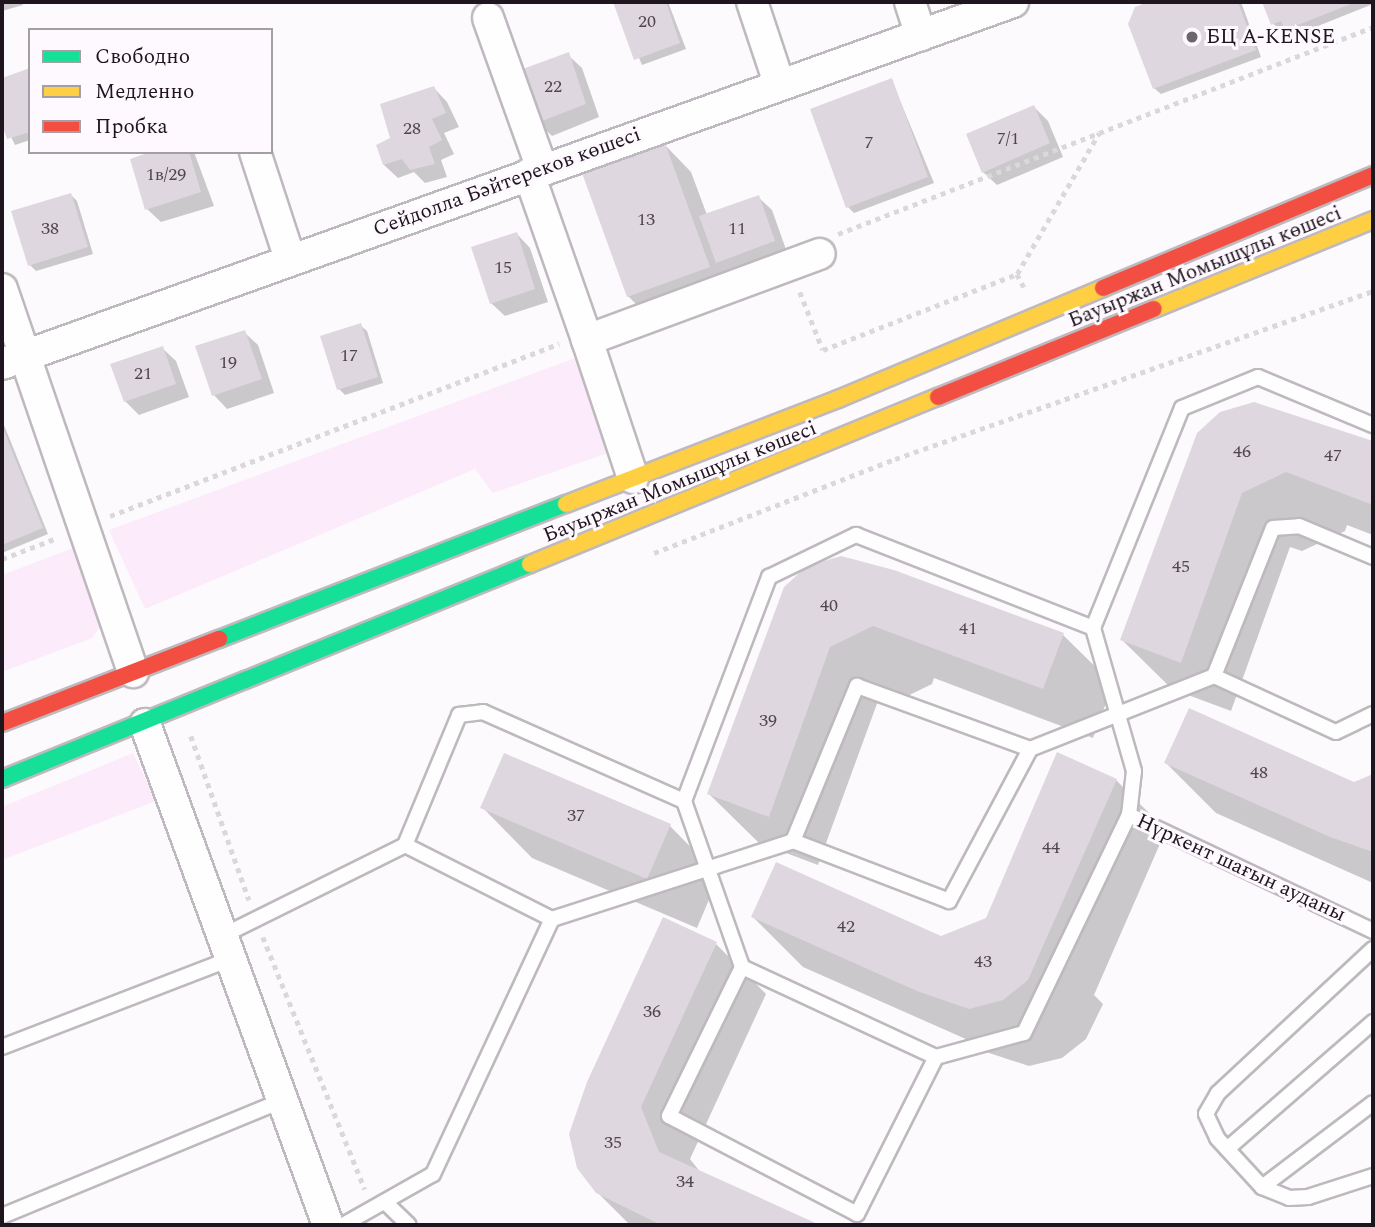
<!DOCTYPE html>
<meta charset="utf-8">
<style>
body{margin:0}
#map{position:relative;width:1375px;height:1227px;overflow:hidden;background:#fdfafd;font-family:Spectral,serif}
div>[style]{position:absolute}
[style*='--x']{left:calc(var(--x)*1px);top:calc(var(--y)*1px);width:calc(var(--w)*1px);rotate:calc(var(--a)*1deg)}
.green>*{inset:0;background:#fbebfb}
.shadow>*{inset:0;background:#0003}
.building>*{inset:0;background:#dfd7df}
.path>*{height:4.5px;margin-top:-2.25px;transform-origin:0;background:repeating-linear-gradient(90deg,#dad8da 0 5px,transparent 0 10px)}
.roads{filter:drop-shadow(2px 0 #beb9be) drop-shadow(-2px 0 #beb9be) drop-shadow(0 2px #beb9be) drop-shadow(0 -2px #beb9be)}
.lane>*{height:14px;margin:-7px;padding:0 7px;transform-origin:7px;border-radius:7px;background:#fffeff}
.street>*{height:30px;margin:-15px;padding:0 15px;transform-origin:15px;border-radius:15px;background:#fffeff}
.fast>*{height:16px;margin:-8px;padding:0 8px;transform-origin:8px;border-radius:8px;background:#16e098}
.slow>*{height:16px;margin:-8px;padding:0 8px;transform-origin:8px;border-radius:8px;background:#ffcf43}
.jam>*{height:16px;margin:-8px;padding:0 8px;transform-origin:8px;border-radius:8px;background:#f24e42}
.dots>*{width:19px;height:19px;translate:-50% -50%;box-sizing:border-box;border:4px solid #fef9fe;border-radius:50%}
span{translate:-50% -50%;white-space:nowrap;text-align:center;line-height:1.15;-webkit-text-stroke:6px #fef9fe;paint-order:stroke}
.number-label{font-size:18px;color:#4f464f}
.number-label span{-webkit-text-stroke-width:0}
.poi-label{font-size:21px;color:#1f151f}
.left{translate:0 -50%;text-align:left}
.street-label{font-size:21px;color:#1f151f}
.frame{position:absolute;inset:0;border:4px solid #1f151f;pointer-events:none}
.legend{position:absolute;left:28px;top:28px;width:245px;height:126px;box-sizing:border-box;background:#fef9fe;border:2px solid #a59ea5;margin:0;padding:9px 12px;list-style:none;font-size:21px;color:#1f151f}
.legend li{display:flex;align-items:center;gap:14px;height:35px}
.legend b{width:35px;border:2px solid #a59ea5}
</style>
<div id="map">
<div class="green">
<i style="clip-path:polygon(578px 357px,611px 452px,493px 493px,475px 469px,145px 609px,109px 530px)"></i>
<i style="clip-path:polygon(81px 545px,100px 627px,92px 638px,2px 672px,2px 575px)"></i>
<i style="clip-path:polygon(133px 753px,156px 801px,2px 860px,2px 807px)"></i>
</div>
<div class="shadow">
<i style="clip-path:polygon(2px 2px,22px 2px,23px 5px,2px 11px)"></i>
<i style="clip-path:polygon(615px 2px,668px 2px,686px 49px,642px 65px)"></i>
<i style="clip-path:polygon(1153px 2px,1241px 2px,1261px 57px,1161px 94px,1154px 88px,1136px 8px)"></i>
<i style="clip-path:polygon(1264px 2px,1373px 2px,1373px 4px,1293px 36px,1273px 24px)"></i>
<i style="clip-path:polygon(568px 55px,582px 68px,599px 117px,552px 136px,538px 122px)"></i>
<i style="clip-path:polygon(30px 70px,30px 140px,15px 145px,2px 118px,2px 80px)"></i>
<i style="clip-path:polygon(892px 81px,934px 183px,854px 213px,848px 207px)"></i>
<i style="clip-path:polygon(434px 88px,447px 102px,459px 127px,444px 133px,454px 154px,441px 160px,447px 177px,425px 183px,414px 172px,398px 178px,384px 165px,392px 139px)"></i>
<i style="clip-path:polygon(1034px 107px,1048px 121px,1063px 157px,997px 185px,983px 172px)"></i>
<i style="clip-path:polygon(665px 145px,691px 172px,707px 215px,758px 197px,772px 210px,788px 255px,655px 323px,628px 296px)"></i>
<i style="clip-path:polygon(156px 152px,194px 152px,214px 206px,161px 222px,147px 209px)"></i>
<i style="clip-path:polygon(71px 195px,77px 201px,93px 254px,36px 271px,30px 265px)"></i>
<i style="clip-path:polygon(517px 234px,530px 248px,548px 302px,505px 316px,491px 303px)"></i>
<i style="clip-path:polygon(360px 325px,367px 331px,383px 383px,345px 395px,339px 389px)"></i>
<i style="clip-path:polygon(244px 332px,258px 345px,274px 393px,227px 409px,214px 395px)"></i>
<i style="clip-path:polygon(162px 348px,176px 361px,189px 397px,139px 415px,125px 401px)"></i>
<i style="clip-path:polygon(1254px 403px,1373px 442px,1373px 535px,1347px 525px,1345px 531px,1302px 551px,1290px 547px,1231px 711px,1172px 689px,1122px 640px)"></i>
<i style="clip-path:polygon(2px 420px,48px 534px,2px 553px)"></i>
<i style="clip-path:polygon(841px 558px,1063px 635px,1113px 684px,1093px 738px,934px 678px,932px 684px,889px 705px,878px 701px,818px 865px,759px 843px,709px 794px)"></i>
<i style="clip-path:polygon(1166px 763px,1354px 784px,1373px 776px,1373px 883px,1216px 813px)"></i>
<i style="clip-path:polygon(1116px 780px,1166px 830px,1094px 995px,1103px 1004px,1086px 1039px,1062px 1058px,1029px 1066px,977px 1049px,968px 1040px,803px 967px,753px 917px,941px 938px,987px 919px)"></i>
<i style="clip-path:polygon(483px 808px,670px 826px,719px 876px,697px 928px,532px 858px)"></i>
<i style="clip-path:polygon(716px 944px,766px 994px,690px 1159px,701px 1173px,816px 1225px,630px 1225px,597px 1192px)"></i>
</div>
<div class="building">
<i style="clip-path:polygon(613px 2px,666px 2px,680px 43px,634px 60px)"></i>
<i style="clip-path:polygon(1148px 2px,1238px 2px,1256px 50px,1153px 89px,1128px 24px,1135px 7px)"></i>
<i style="clip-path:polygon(1262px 2px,1356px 2px,1285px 30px,1281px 21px,1271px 25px)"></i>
<i style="clip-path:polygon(569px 52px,586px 104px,537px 123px,520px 70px)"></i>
<i style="clip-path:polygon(30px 68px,30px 132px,7px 139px,2px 124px,2px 78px)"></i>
<i style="clip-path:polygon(892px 78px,928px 177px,846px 208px,810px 109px)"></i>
<i style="clip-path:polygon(434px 86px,446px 113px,432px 119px,442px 140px,429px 147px,435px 164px,410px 170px,402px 159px,383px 165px,376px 145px,390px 138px,380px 104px)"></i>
<i style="clip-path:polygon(1034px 105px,1050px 143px,982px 173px,966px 134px)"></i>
<i style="clip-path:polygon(665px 143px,710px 267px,627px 297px,582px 173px)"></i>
<i style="clip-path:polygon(150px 152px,189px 152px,201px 192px,145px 210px,130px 159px)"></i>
<i style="clip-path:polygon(71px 193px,88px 247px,28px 266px,11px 211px)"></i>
<i style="clip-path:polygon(759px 195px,775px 241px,716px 263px,699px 216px)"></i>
<i style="clip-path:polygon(517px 232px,535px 289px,490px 304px,471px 247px)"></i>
<i style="clip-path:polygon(361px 323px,378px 377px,337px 390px,320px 336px)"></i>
<i style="clip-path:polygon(245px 330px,262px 379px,212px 396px,195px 346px)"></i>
<i style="clip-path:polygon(163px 346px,176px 384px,124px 402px,110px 364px)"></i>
<i style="clip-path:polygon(1254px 402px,1373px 441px,1373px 505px,1286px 472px,1242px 493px,1181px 663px,1120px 640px,1197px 433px,1220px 412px)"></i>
<i style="clip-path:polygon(2px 426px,43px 528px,2px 545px)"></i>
<i style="clip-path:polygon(841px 556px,894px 570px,1064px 633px,1043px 689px,873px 626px,830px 647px,769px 817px,707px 794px,784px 587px,807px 566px)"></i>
<i style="clip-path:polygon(1189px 708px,1354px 782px,1373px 774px,1373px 852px,1330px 837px,1164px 763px)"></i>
<i style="clip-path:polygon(1057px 752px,1117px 779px,1028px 980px,1003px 1000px,969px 1009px,917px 991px,751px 917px,776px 862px,941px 936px,986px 918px)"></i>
<i style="clip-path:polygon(504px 753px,671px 824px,647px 879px,480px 808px)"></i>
<i style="clip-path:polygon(663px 917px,717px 942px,641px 1107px,659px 1152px,820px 1225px,661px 1225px,596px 1193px,577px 1168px,569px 1134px,587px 1082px)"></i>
</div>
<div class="path">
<i style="--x:838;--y:234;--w:574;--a:-21.15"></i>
<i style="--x:1017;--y:274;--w:163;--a:-59.8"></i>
<i style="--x:800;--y:292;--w:62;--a:68.4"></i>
<i style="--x:823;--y:350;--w:208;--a:-21.4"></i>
<i style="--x:1017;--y:274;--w:15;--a:62"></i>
<i style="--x:110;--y:516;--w:481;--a:-21"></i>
<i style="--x:654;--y:553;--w:259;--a:-21.3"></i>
<i style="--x:895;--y:459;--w:507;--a:-19.36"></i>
<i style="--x:2;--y:559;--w:59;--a:-20.9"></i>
<i style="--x:191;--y:736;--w:174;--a:70.5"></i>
<i style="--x:263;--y:937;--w:272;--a:68"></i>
</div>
<div class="roads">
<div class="lane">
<i style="--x:1093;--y:628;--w:149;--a:74"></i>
<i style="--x:1134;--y:771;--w:44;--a:96.5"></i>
<i style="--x:1214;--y:676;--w:159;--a:-68.3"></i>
<i style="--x:1273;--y:528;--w:26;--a:-4"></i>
<i style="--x:1299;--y:526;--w:80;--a:22.7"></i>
<i style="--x:684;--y:801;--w:176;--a:70.7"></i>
<i style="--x:742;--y:967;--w:166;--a:116.1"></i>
<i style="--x:669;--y:1116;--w:212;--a:27.5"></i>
<i style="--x:857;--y:1214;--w:176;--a:-63.3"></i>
<i style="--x:936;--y:1057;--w:91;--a:-15.3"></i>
<i style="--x:1024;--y:1033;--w:242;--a:-64.3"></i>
<i style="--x:1129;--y:815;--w:270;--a:25.4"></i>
<i style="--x:793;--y:841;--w:167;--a:21"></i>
<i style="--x:949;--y:901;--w:172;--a:-61.9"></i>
<i style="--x:405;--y:845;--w:141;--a:-67.4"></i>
<i style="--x:459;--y:715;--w:24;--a:-7"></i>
<i style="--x:483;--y:712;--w:220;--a:23.9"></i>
<i style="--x:684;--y:801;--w:240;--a:-69.2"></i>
<i style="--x:769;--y:577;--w:97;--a:-25.8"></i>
<i style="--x:856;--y:535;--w:255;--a:21.4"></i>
<i style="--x:1093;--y:628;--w:237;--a:-68"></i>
<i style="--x:1182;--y:408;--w:82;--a:-22.2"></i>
<i style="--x:1258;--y:377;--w:125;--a:22.7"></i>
<i style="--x:220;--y:937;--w:207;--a:-26.4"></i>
<i style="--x:405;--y:845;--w:165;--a:26.7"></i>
<i style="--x:552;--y:919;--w:253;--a:-17.9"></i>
<i style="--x:793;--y:841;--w:168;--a:-67.6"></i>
<i style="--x:857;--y:686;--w:184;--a:20"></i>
<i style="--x:1030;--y:749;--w:198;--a:-21.6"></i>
<i style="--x:1214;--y:676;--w:134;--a:24.7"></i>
<i style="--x:1336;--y:732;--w:41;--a:-25.9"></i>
<i style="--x:1373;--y:949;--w:212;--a:137.1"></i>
<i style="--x:1218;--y:1093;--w:24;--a:120"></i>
<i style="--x:1206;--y:1114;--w:26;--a:65"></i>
<i style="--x:1217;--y:1138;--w:67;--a:47.4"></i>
<i style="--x:1262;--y:1187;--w:29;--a:22"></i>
<i style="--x:1289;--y:1198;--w:19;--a:-3"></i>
<i style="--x:1308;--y:1197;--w:68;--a:-17.9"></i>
<i style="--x:742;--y:967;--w:214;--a:24.9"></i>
<i style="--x:2;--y:1047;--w:242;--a:-21.1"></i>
<i style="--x:1227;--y:1149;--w:194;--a:-41"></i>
<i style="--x:1262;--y:1187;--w:139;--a:-37.1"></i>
<i style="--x:387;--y:1204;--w:30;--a:44"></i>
<i style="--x:2;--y:1216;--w:302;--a:-22.4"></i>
<i style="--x:343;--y:1225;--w:103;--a:-29.5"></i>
<i style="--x:433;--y:1174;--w:281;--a:-65"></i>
</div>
<div class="street">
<i style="--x:752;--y:2;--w:85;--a:71.6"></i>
<i style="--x:910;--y:2;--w:35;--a:72"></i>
<i style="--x:488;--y:18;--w:160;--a:70.3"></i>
<i style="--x:255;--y:152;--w:113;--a:71.9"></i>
<i style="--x:529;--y:174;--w:176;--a:70.7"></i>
<i style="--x:2;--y:289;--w:405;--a:71.1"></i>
<i style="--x:2;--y:364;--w:1074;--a:-19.7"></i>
<i style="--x:633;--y:478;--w:145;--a:-108.4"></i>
<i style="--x:587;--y:340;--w:248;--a:-20.3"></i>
<i style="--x:145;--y:724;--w:533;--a:69.93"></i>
</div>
<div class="fast">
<i style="--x:219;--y:639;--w:372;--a:-21.3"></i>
<i style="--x:2;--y:779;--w:570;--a:-22.16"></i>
</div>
<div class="slow">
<i style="--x:1154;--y:309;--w:236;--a:-22.1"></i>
<i style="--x:566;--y:504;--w:292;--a:-21.1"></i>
<i style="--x:838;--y:399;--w:287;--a:-22.7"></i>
<i style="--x:530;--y:564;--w:441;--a:-22.3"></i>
</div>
<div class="jam">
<i style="--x:1103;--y:288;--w:293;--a:-22.7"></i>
<i style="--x:938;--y:397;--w:233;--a:-22.2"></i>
<i style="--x:2;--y:723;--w:233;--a:-21.2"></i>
</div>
</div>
<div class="dots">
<i style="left:1192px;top:37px;background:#6d656d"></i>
</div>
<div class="number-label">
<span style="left:647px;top:22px">20</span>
<span style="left:553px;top:87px">22</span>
<span style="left:412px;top:129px">28</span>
<span style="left:1008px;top:139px">7/1</span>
<span style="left:869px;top:143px">7</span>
<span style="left:166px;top:175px">1в/29</span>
<span style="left:646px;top:220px">13</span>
<span style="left:50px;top:229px">38</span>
<span style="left:737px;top:229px">11</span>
<span style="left:503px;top:268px">15</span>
<span style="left:349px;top:356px">17</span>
<span style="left:228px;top:363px">19</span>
<span style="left:143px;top:374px">21</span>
<span style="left:1242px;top:452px">46</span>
<span style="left:1333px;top:456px">47</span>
<span style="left:1181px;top:567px">45</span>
<span style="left:829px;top:606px">40</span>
<span style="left:968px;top:629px">41</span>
<span style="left:768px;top:721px">39</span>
<span style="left:1259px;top:773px">48</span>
<span style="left:576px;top:816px">37</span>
<span style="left:1051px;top:848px">44</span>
<span style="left:846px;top:927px">42</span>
<span style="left:983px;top:962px">43</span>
<span style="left:652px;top:1012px">36</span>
<span style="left:613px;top:1143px">35</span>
<span style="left:685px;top:1182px">34</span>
</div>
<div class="poi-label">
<span class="left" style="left:1206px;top:37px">БЦ A-KENSE</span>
</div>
<div class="street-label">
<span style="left:507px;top:182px;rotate:-20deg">Сейдолла Бәйтереков көшесі</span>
<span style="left:1205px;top:267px;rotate:-22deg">Бауыржан Момышұлы көшесі</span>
<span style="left:680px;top:482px;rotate:-22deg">Бауыржан Момышұлы көшесі</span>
<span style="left:1241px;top:868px;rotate:25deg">Нүркент шағын ауданы</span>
</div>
<div class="frame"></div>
<ul class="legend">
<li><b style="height:9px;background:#16e098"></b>Свободно</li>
<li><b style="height:9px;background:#ffcf43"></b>Медленно</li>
<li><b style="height:9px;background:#f24e42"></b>Пробка</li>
</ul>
</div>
